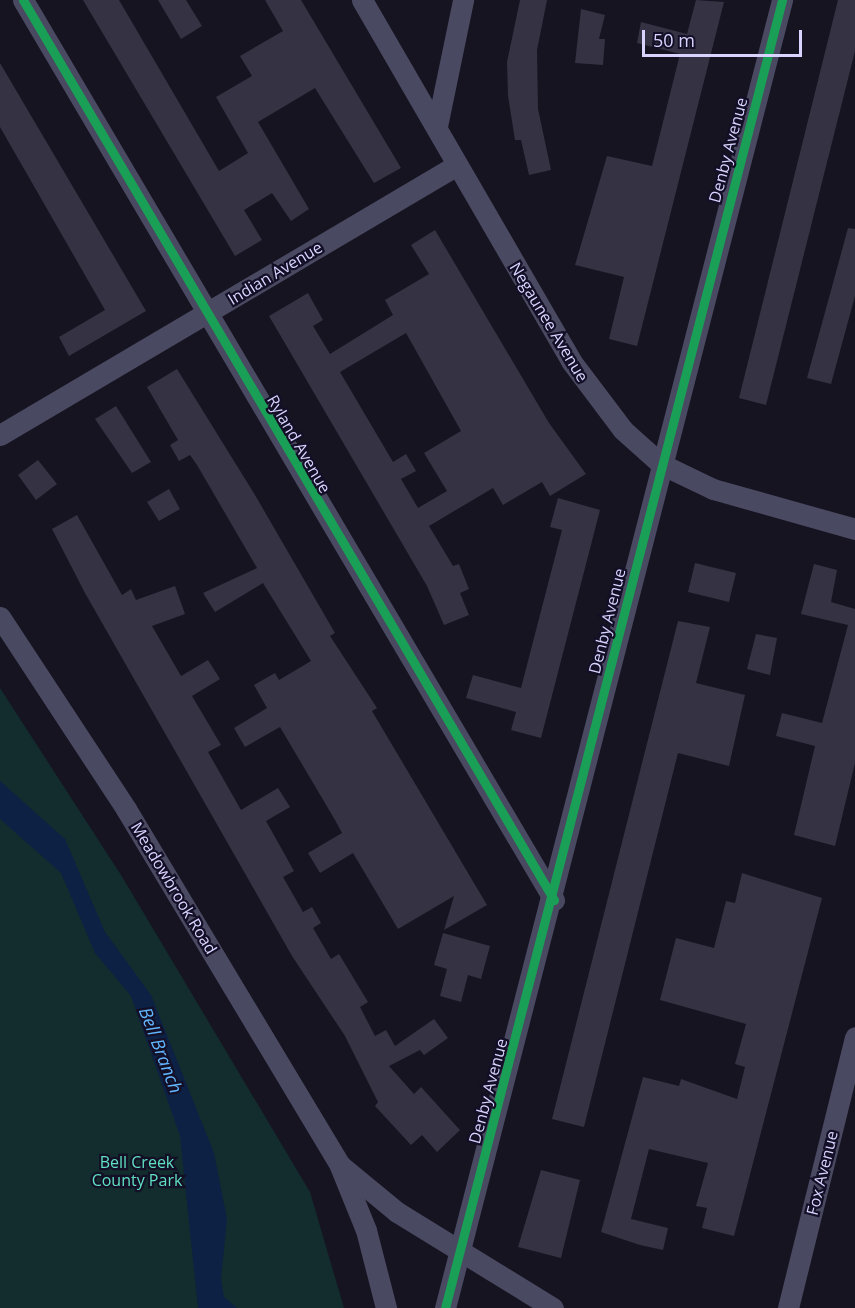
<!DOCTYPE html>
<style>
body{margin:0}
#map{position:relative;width:855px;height:1308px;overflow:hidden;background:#161421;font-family:"Open Sans",sans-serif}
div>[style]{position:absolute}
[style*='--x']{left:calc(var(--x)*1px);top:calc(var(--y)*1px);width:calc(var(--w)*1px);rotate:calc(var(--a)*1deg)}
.green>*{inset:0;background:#132c2d}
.water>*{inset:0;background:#0d2144}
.building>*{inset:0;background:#343243}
.minor>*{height:21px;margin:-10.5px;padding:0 10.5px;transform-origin:10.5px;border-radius:10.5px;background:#4a4962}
.cycleway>*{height:9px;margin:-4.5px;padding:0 4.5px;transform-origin:4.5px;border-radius:4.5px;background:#1a9f57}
span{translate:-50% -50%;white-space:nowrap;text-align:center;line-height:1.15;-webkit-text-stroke:4.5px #130f26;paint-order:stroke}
.street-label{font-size:16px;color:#d9d4ff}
.park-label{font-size:16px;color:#5fe0c0}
.water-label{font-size:18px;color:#62b6ff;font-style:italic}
.scale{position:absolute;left:642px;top:30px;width:160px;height:27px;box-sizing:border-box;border:3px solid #d9d4ff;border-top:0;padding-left:8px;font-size:18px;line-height:21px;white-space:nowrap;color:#d9d4ff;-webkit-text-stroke:4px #130f26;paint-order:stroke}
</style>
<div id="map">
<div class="green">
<i style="clip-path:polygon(0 688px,121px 875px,310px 1192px,344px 1308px,0 1308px)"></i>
</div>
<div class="water">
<i style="clip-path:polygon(0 781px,65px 839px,105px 932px,151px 995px,214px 1153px,227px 1219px,221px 1279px,224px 1297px,237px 1308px,198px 1308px,180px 1136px,131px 996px,95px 953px,61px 873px,0 819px)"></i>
</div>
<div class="building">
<i style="clip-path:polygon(83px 0,119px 0,219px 171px,248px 153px,216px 97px,252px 76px,240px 56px,283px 31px,265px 0,301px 0,401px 168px,374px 183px,315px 88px,258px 122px,309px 209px,291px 221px,272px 193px,244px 210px,262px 240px,235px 256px)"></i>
<i style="clip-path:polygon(158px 0,186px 0,202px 26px,181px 39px)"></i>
<i style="clip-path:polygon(520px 0,547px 0,537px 50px,538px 109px,551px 170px,529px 175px,521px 140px,515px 140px,508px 96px,507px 62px)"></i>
<i style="clip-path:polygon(696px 0,724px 2px,637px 346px,609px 339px,624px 277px,575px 265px,607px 156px,652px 166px,680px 54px,637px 43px,641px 22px,687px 34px)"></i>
<i style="clip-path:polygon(838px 0,855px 0,855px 51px,766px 405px,739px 398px)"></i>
<i style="clip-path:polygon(581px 9px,605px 15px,599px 39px,605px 39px,603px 65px,575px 63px)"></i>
<i style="clip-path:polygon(0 63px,146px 311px,69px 356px,59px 337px,105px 310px,0 127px)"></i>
<i style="clip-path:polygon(848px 228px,855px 229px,855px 296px,831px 384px,807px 378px)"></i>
<i style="clip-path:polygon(evenodd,435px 230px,549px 423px,586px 474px,550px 496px,542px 482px,503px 505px,493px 488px,429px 526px,453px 566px,459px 564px,469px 589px,460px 593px,469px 615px,444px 625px,427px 586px,269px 316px,308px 293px,323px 320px,313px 326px,330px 354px,393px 315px,385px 300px,429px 274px,411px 245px,435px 230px,406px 333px,461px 431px,424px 453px,447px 491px,418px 508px,401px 479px,416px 471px,406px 454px,393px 462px,340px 372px,406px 333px)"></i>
<i style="clip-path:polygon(177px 369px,255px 495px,335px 633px,330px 636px,377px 708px,372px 711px,487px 905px,444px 930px,454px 896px,398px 929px,353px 853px,320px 873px,308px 853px,342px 833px,335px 820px,280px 727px,245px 747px,234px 728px,267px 708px,254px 685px,275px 673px,279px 680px,311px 661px,263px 583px,215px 612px,203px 593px,257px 568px,197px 465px,190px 455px,179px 461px,170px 445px,178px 440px,147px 387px)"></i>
<i style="clip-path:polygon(116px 406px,151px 462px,132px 473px,95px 419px)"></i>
<i style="clip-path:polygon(38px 460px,57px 484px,36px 500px,18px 475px)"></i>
<i style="clip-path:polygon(169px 489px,180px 509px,159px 521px,147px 502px)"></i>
<i style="clip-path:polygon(558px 498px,600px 510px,541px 738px,511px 730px,516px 712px,466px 698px,473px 675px,521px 688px,562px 530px,550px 527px)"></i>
<i style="clip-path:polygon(77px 515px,122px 595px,131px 589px,136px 600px,175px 586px,185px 614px,152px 626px,181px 676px,208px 660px,220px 679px,192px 696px,221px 745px,208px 752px,241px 810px,278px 788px,290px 807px,266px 821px,294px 871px,283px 877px,303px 912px,312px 907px,321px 923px,313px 928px,331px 959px,339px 954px,368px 1002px,360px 1007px,375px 1036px,386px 1030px,395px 1046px,434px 1019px,448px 1038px,424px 1055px,420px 1050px,389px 1066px,414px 1094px,421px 1087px,460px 1130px,437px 1152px,422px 1135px,411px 1145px,375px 1106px,378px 1102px,345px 1036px,292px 956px,85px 593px,52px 529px)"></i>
<i style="clip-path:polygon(695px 563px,736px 573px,729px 602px,688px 592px)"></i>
<i style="clip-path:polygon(814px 564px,837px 570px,831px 602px,855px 609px,855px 763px,835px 846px,794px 835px,815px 746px,776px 736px,782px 713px,822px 723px,848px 625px,801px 614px)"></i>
<i style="clip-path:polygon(678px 621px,710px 627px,696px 683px,745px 695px,729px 766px,678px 753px,584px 1127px,552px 1119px)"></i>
<i style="clip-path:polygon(756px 634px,777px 638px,770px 675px,747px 669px)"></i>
<i style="clip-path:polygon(742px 873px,822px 898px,734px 1236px,702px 1228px,707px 1208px,696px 1206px,708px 1163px,649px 1149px,631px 1219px,668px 1228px,663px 1250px,640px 1245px,601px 1232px,643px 1077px,679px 1086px,681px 1079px,737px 1099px,745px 1067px,735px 1064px,746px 1024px,660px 1000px,676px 938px,714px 948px,726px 901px,735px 903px)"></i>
<i style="clip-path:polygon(443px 933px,490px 946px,481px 979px,468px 975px,461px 1002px,440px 996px,447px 969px,434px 965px)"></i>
<i style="clip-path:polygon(541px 1170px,580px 1180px,561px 1258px,518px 1247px)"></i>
</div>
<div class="minor">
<i style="--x:23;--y:0;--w:1045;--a:59.46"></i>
<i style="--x:362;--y:0;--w:417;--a:59.9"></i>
<i style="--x:571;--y:361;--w:86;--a:53"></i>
<i style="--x:623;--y:430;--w:51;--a:41.8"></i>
<i style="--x:661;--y:464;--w:58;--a:25.7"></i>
<i style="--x:713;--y:489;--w:148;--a:15.7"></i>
<i style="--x:437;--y:126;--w:129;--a:-78.3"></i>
<i style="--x:0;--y:435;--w:531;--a:-30.58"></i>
<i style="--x:0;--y:617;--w:230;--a:56.7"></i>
<i style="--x:126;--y:809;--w:415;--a:59"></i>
<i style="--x:340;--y:1165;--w:74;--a:39.5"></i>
<i style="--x:397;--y:1212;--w:183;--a:31.6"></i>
<i style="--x:340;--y:1166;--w:69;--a:67.9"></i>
<i style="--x:366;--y:1230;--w:81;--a:75.6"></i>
<i style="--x:445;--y:1308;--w:1351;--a:-75.55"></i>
<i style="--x:788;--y:1308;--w:279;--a:-76.1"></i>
</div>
<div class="cycleway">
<i style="--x:23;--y:0;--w:1045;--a:59.46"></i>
<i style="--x:445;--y:1308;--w:1351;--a:-75.55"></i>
</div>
<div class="street-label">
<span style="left:728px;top:150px;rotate:-75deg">Denby Avenue</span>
<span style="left:275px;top:273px;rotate:-31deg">Indian Avenue</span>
<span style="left:549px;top:322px;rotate:59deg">Negaunee Avenue</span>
<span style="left:299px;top:444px;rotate:60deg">Ryland Avenue</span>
<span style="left:607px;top:621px;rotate:-76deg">Denby Avenue</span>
<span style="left:174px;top:888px;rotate:59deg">Meadowbrook Road</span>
<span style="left:488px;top:1091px;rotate:-75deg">Denby Avenue</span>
<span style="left:822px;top:1173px;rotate:-76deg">Fox Avenue</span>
</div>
<div class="park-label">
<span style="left:137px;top:1171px">Bell Creek<br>County Park</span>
</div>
<div class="water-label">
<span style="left:161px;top:1050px;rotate:69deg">Bell Branch</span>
</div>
<div class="scale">50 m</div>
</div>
